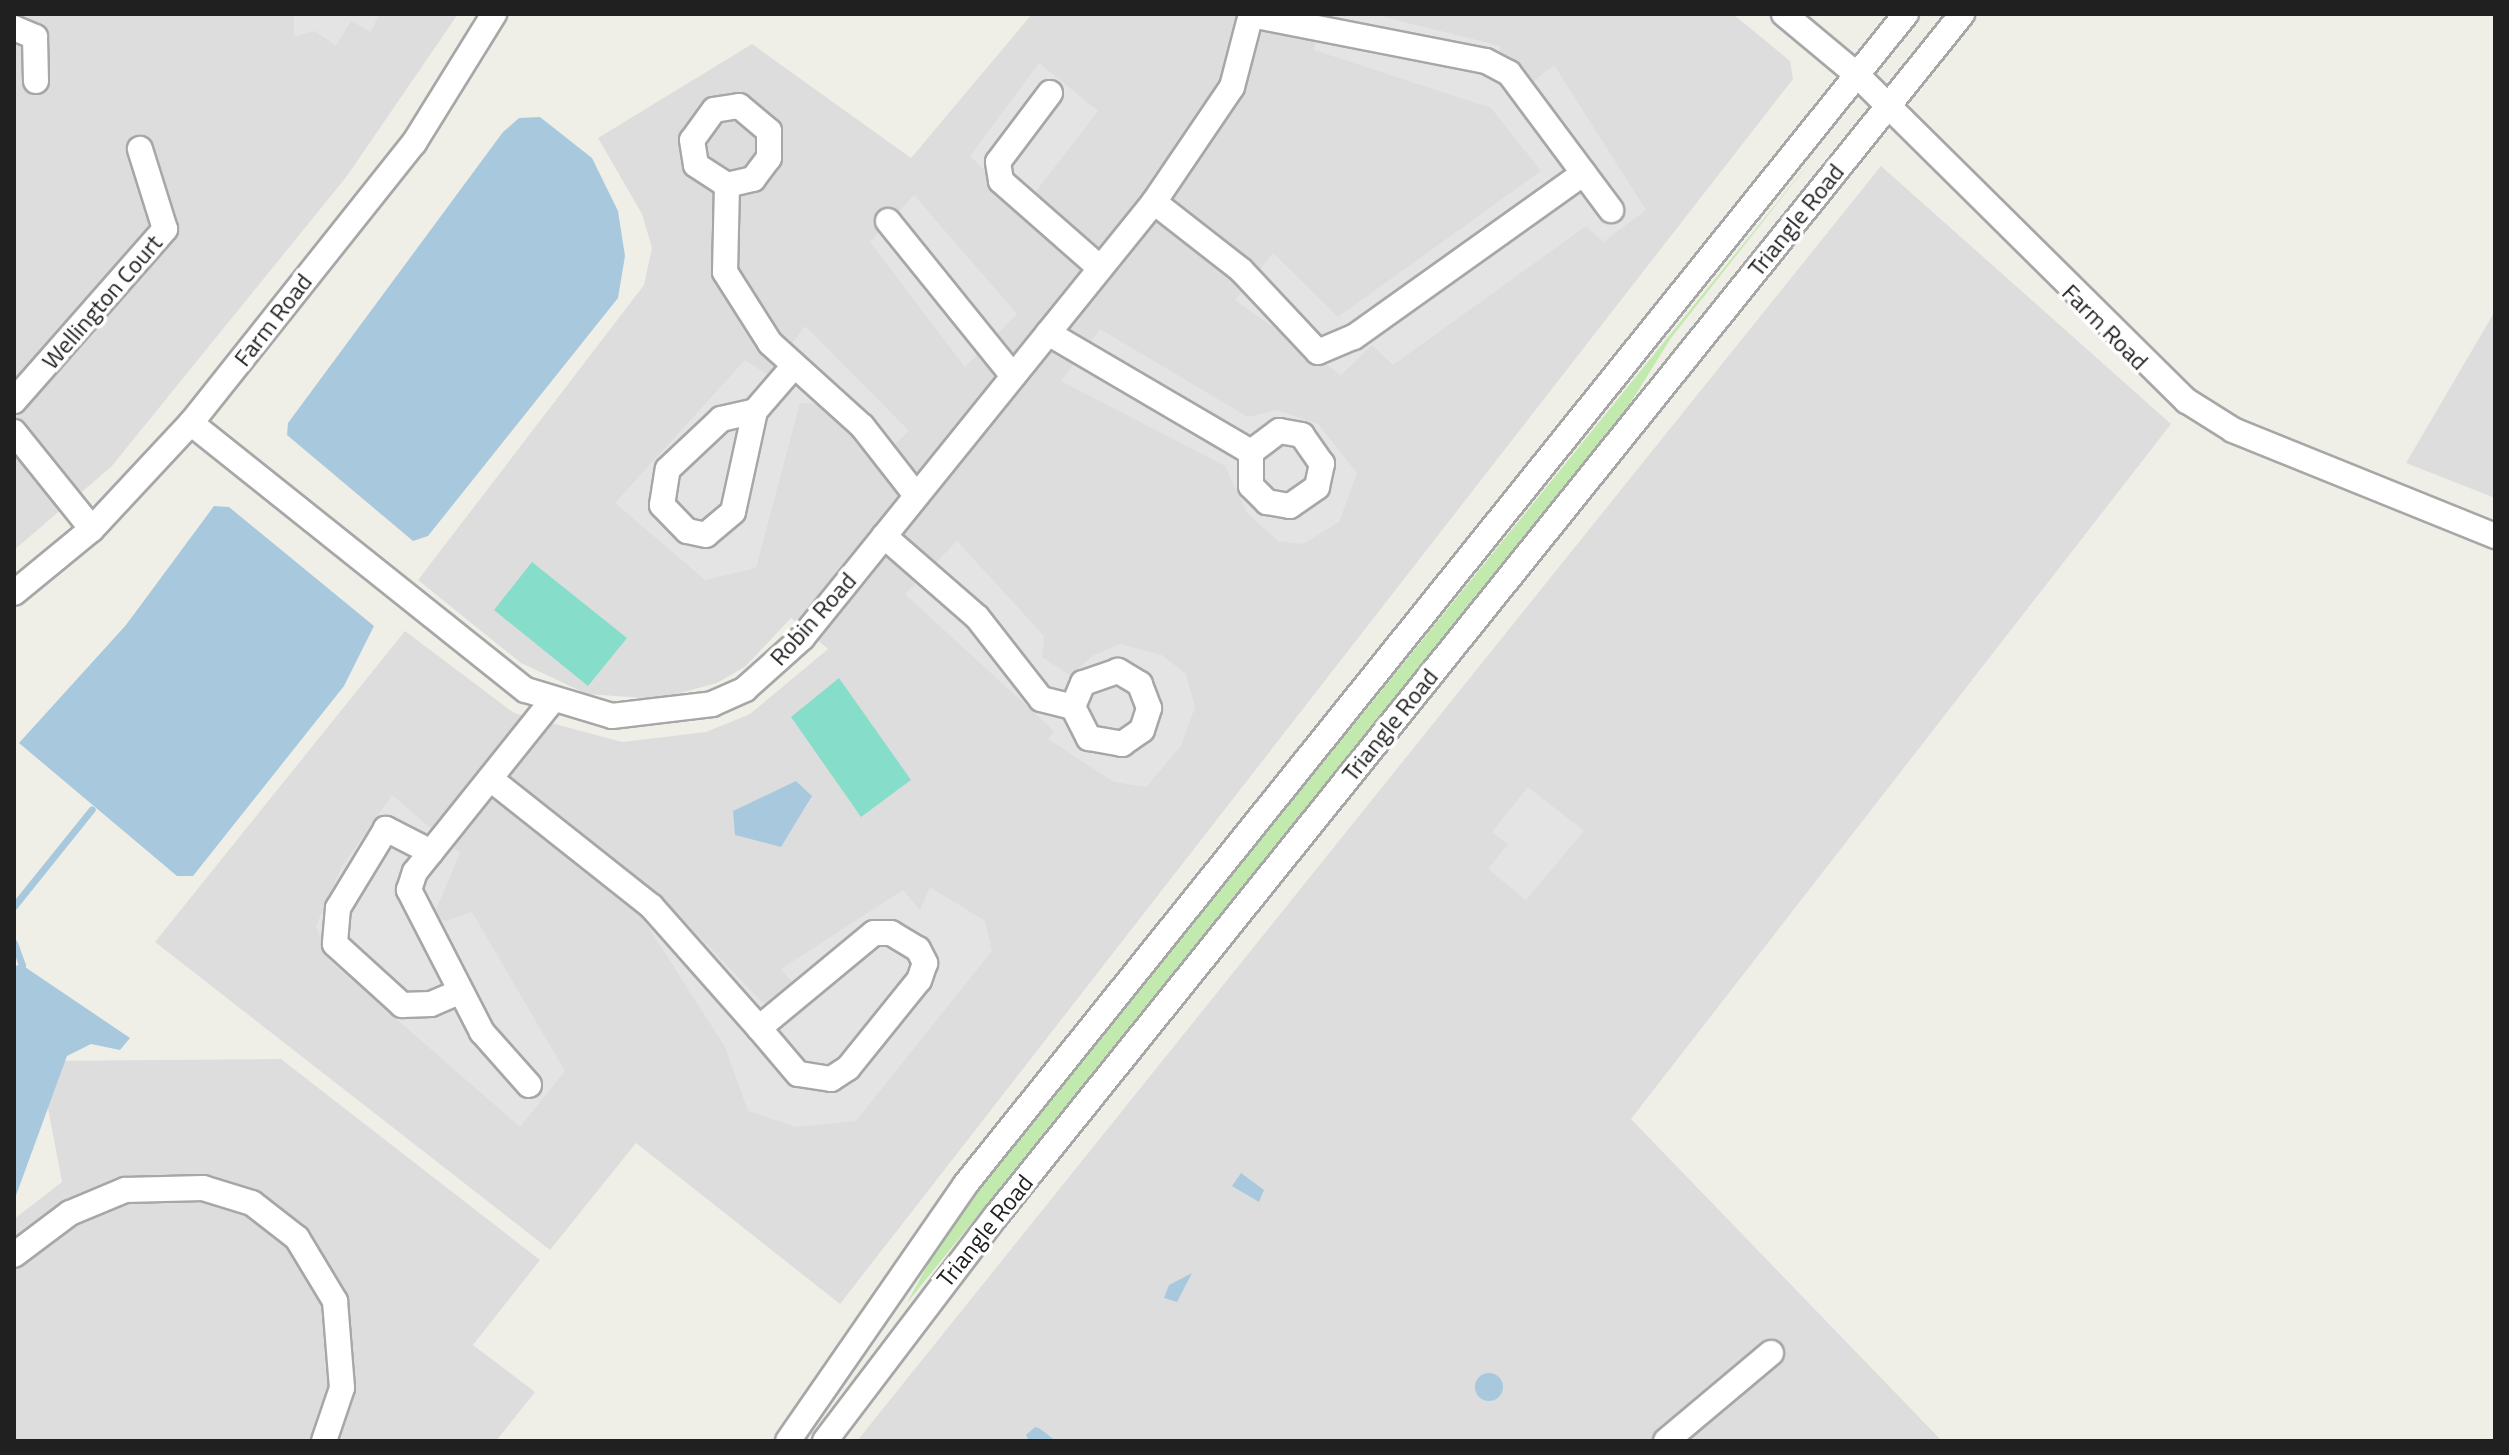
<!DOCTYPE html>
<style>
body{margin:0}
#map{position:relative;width:2509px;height:1455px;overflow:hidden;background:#f0efe7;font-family:"Titillium Web",sans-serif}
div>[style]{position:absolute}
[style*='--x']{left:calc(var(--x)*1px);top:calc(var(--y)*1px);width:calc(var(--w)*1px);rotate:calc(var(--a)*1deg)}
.residential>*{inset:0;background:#dedddd}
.grass>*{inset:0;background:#c2e9ae}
.pitch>*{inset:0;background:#86deca}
.parking>*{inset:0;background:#e4e4e4}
.water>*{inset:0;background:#a8c9dd}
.round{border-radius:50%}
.stream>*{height:7px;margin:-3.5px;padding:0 3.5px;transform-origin:3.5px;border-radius:3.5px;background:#a8c9dd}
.roads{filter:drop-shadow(2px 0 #a7a7a7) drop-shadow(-2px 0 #a7a7a7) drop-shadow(0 2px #a7a7a7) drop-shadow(0 -2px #a7a7a7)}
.minor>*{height:24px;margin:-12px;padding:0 12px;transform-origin:12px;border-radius:12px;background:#fff}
span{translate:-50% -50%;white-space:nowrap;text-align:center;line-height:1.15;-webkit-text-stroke:7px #fff;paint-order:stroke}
.street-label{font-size:24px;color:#202020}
.frame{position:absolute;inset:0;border:16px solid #202020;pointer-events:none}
</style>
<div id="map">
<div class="residential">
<i style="clip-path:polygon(14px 14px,458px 14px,347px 176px,111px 467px,14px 550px)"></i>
<i style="clip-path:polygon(1032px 14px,1733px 14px,1790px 61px,1793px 79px,840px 1304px,636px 1143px,550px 1250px,155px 942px,405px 631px,514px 713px,622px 742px,706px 732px,750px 714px,828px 649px,791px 618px,746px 666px,717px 683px,658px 699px,587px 694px,521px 663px,418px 580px,644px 285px,652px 248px,642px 214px,598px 138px,752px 44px,911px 158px)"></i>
<i style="clip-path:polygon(1881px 166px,2171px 424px,1631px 1119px,1942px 1441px,857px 1441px)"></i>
<i style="clip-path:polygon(2495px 311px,2495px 498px,2406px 463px)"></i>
<i style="clip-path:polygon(281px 1059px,540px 1260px,473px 1345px,535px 1392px,496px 1441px,14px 1441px,14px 1219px,62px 1182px,39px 1061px)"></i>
</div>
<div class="grass">
<i style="clip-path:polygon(1818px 152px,1671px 338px,1626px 410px,907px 1303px,950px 1223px)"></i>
</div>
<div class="pitch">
<i style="clip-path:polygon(532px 562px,627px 638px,588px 686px,494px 610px)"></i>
<i style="clip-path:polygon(839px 678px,911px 780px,861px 817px,791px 717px)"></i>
</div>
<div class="parking">
<i style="clip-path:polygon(294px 14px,379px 14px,371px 32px,351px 21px,336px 46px,315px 31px,294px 37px)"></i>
<i style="clip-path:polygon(1320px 14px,1372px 14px,1501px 46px,1498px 55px,1530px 84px,1554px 65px,1646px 210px,1603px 242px,1586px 226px,1393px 365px,1372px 345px,1341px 375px,1235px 300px,1273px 253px,1338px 317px,1541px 171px,1491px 108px,1314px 50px)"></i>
<i style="clip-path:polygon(1039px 63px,1098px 111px,1023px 208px,970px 156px)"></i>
<i style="clip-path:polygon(914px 195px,1017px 314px,965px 367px,870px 242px)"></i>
<i style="clip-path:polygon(805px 326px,909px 431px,886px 453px,822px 404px,800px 403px,756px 568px,705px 580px,615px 503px,745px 360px,768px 375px)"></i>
<i style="clip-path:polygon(1100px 329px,1248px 417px,1276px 410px,1318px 424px,1357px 473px,1339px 522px,1303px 544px,1278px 541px,1247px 513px,1225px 466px,1061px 381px)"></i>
<i style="clip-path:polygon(957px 541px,1044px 636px,1042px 657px,1071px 676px,1092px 656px,1120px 644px,1162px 655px,1186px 674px,1195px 707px,1181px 746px,1146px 787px,1114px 782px,1048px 739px,1054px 731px,905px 594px)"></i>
<i style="clip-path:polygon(1528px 787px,1584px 831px,1526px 900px,1488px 869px,1508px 844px,1492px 832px)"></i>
<i style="clip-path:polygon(392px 795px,460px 853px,433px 916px,446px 921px,472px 912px,565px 1071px,520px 1127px,330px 961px,316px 926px,341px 868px)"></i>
<i style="clip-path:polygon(930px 887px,985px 921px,992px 951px,856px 1121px,796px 1127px,748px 1111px,725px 1047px,640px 914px,669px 905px,761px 1001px,786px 1013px,805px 996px,781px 969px,903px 890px,920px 910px)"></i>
</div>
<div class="water">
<i style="clip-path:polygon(540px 117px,592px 158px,618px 211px,625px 256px,618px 298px,428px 536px,413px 541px,287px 435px,288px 423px,503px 132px,519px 118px)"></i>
<i style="clip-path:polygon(214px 506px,229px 507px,374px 626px,344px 686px,193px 876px,177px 876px,19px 743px,126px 625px)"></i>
<i style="clip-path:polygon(796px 781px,812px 796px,781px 847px,735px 835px,733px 811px)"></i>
<i style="clip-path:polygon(22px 965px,130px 1038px,120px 1050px,91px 1044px,67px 1056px,14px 1201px,14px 966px)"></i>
<i style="clip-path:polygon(1241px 1173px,1264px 1190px,1259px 1202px,1232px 1186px)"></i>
<i style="clip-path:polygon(1192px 1273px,1177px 1302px,1164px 1298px,1169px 1285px)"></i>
<i class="round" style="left:1475px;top:1373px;width:28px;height:28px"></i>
<i style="clip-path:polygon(1035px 1427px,1039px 1428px,1056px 1441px,1029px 1441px,1026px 1435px)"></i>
</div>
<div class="stream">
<i style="--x:14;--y:906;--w:124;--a:-51.2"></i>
<i style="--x:14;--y:943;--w:23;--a:70"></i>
<i style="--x:22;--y:965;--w:11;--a:135"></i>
</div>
<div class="roads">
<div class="minor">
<i style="--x:1784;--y:14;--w:94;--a:39.8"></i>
<i style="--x:1856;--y:74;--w:465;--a:44.7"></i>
<i style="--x:2187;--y:401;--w:54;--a:32.2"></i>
<i style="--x:2233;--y:430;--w:283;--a:22"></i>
<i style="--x:1251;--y:15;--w:239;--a:11.1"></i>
<i style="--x:1486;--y:61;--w:26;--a:28"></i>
<i style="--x:1509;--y:73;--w:171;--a:53.3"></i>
<i style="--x:14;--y:28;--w:23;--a:23"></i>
<i style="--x:35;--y:37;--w:44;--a:88.7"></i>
<i style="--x:1050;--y:93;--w:86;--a:127"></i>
<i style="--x:998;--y:162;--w:19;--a:81"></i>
<i style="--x:1001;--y:181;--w:132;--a:41.3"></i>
<i style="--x:727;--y:185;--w:27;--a:-13"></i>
<i style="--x:753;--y:179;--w:26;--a:-53"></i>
<i style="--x:769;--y:158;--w:27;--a:-90"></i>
<i style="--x:769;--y:131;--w:39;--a:-140"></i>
<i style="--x:739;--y:106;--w:25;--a:171"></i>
<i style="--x:714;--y:110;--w:37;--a:126"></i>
<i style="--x:692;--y:140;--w:25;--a:81"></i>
<i style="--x:696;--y:165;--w:37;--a:33"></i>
<i style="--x:727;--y:185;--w:87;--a:91.3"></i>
<i style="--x:725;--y:272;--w:84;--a:57.6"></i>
<i style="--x:770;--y:343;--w:124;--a:42.1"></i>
<i style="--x:862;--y:426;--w:88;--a:52"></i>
<i style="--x:1154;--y:202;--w:110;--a:38"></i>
<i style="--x:1241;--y:270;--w:112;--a:46.8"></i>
<i style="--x:1318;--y:352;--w:39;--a:-23"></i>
<i style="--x:1354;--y:337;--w:282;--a:-35.5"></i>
<i style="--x:888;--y:221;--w:199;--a:51.1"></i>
<i style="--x:1048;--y:333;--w:235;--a:30.4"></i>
<i style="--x:1251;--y:452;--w:34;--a:90"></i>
<i style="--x:1251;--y:486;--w:23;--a:45"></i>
<i style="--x:1267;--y:502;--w:23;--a:10"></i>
<i style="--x:1290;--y:506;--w:33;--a:-35"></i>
<i style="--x:1317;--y:487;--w:24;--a:-78"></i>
<i style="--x:1322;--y:464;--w:35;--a:-125"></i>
<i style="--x:1302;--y:435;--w:23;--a:-170"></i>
<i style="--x:1279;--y:431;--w:35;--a:143"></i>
<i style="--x:14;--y:401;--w:229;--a:-48.7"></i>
<i style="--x:165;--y:229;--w:84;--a:-107.4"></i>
<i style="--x:755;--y:411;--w:103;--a:102.3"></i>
<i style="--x:733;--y:512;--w:35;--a:140"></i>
<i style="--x:706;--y:535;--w:19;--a:-168"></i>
<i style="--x:687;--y:531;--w:36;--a:-134"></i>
<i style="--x:662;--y:505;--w:36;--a:-81"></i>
<i style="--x:668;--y:469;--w:73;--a:-43.3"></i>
<i style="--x:721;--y:419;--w:35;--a:-13"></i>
<i style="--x:755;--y:411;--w:58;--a:-49.2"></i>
<i style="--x:191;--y:423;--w:428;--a:38.6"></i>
<i style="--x:526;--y:690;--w:90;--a:16.8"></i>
<i style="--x:612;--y:716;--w:101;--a:-6.8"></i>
<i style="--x:712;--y:704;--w:36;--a:-24"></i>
<i style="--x:745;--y:689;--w:76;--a:-41.8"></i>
<i style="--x:802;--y:638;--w:560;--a:-51.08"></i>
<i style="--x:1154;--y:202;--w:139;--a:-55.9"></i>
<i style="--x:1232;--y:87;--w:75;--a:-75.4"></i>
<i style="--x:14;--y:432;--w:124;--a:51.2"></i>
<i style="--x:884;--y:536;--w:123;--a:41.1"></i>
<i style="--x:977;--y:617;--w:104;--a:52"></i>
<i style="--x:1041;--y:699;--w:33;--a:14"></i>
<i style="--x:1073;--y:707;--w:35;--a:63"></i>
<i style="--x:1089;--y:738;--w:34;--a:10"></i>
<i style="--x:1122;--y:744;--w:24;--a:-35"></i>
<i style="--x:1142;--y:730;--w:23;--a:-72"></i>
<i style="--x:1149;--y:708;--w:26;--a:-111"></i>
<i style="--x:1140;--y:684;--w:26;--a:-149"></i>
<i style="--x:1118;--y:671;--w:37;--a:161"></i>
<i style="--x:1083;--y:683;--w:26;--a:113"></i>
<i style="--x:14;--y:593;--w:101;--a:-39.4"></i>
<i style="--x:92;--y:529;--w:145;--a:-47"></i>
<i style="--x:191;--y:423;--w:358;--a:-51.5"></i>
<i style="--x:414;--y:143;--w:152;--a:-58.2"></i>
<i style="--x:492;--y:780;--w:203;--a:38.4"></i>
<i style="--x:651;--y:906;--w:163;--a:48.5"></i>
<i style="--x:431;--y:852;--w:51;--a:-152.9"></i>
<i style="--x:386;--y:829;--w:92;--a:121.3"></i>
<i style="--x:338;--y:908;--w:36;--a:95"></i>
<i style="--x:335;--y:944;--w:91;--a:42.3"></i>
<i style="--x:402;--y:1005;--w:29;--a:-2"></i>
<i style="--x:431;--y:1004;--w:30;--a:-23"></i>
<i style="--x:874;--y:933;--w:17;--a:0"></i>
<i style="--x:891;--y:933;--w:31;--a:31"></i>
<i style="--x:918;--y:949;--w:16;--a:63"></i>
<i style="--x:925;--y:963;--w:18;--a:109"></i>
<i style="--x:919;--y:980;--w:113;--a:128.9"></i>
<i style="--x:848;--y:1068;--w:20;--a:147"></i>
<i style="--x:831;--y:1079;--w:33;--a:-171"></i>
<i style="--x:798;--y:1074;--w:60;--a:-130.3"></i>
<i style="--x:759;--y:1028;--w:149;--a:-39.6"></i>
<i style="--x:529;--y:1085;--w:71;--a:-131.6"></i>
<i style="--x:482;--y:1032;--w:160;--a:-117.2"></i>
<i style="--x:409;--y:890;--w:19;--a:-72"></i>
<i style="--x:415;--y:872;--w:218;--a:-51.3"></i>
<i style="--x:14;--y:1255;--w:70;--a:-36.9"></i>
<i style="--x:70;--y:1213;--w:60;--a:-22.7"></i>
<i style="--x:125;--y:1190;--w:78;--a:-1.5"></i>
<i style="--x:203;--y:1188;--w:51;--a:17"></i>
<i style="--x:252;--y:1203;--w:57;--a:37.9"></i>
<i style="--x:297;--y:1238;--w:74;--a:58.9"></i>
<i style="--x:335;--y:1301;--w:87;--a:85.4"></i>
<i style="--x:342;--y:1388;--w:56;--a:108.8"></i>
<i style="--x:788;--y:1441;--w:311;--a:-55.3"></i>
<i style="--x:965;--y:1185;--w:1502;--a:-51.22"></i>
<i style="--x:825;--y:1441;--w:283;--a:-52.8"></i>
<i style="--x:996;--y:1216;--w:1542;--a:-51.21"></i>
<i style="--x:1666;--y:1441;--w:137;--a:-40"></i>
</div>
</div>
<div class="street-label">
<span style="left:1796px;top:220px;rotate:-51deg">Triangle Road</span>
<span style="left:102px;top:302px;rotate:-49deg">Wellington Court</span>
<span style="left:273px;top:320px;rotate:-52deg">Farm Road</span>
<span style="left:2105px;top:327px;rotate:45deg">Farm Road</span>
<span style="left:813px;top:619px;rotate:-48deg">Robin Road</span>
<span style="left:1390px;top:725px;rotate:-51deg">Triangle Road</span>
<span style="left:985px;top:1231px;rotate:-51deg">Triangle Road</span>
</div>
<div class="frame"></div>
</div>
